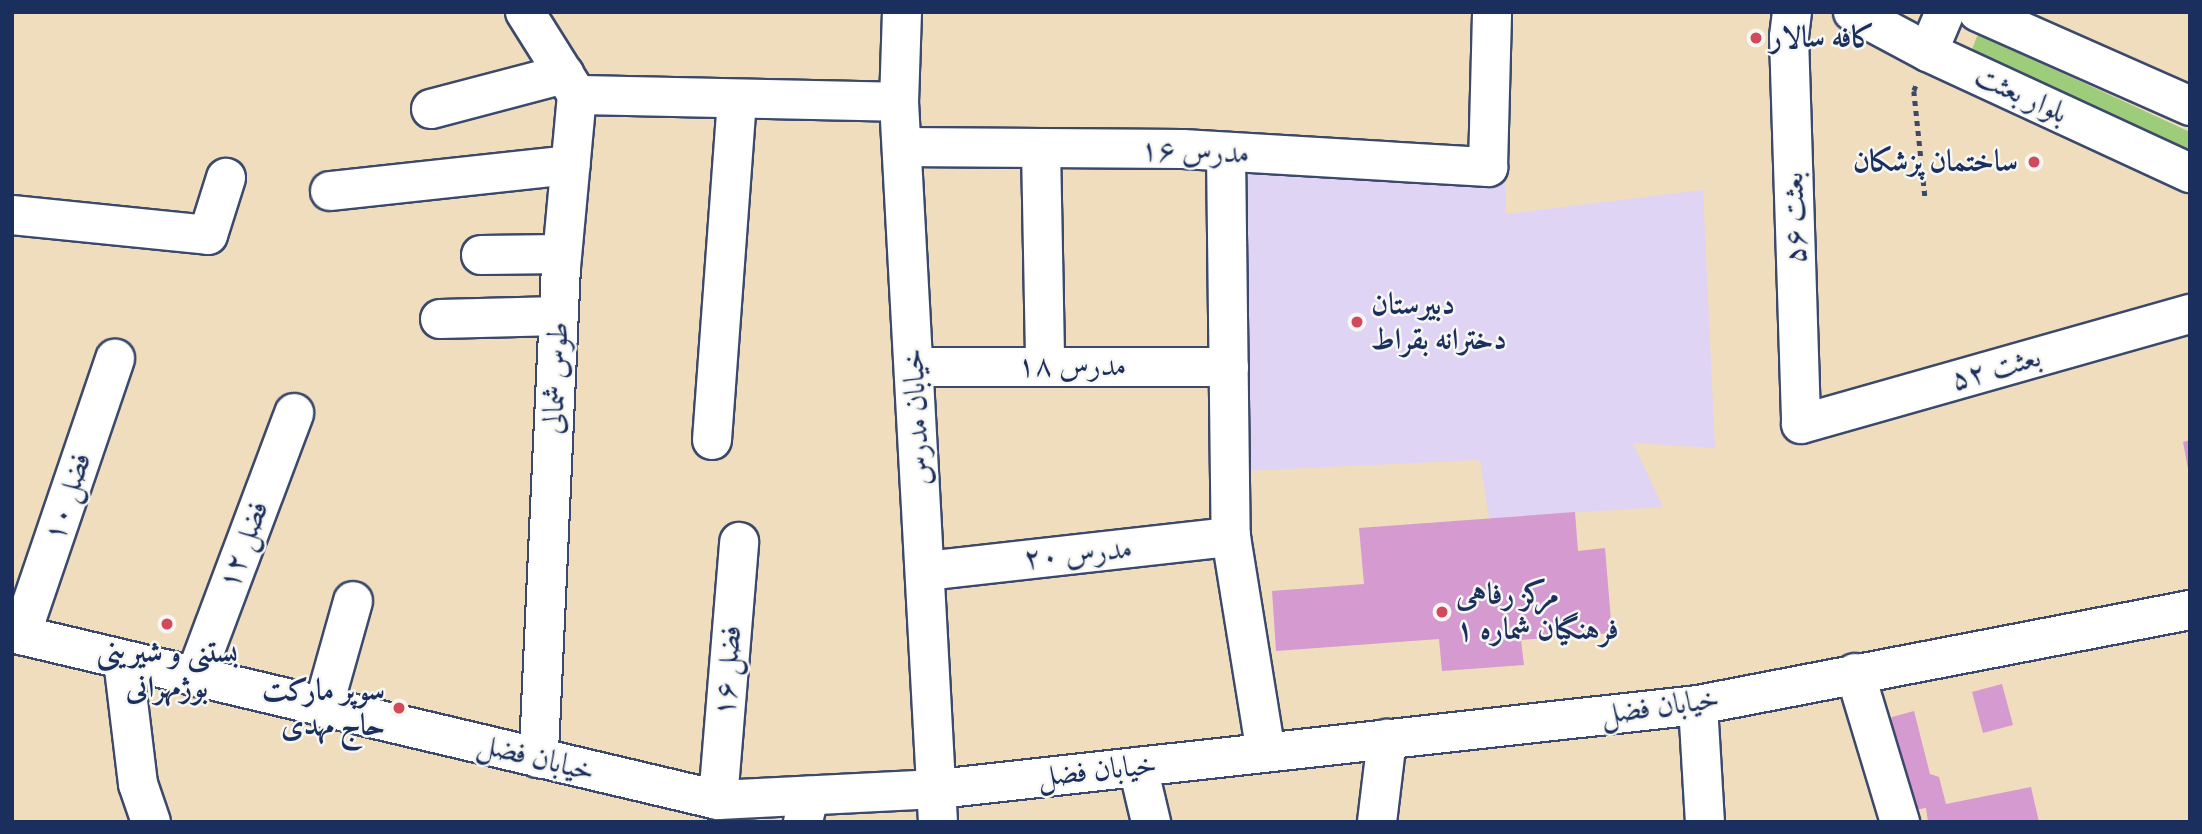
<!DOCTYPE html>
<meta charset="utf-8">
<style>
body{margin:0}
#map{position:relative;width:2202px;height:834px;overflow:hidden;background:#f0ddbe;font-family:"IM FELL Double Pica",Amiri,serif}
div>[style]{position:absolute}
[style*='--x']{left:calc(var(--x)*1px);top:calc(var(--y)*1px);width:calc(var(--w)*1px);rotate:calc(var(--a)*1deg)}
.built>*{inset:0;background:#e0d4f4}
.green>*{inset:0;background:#9dcc7b}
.building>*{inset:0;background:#d59ad0}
.path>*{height:4.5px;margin-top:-2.25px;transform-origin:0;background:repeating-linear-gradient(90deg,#3b496c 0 5px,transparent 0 10px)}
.roads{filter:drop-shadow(2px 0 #3b496c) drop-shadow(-2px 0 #3b496c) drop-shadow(0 2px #3b496c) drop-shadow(0 -2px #3b496c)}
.street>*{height:38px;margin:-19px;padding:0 19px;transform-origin:19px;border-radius:19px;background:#fff}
.secondary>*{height:38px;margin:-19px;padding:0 19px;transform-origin:19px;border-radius:19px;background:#fff}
.primary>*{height:38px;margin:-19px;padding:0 19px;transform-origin:19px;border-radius:19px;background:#fff}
.dots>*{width:19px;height:19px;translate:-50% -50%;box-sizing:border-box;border:4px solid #f6f6f2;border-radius:50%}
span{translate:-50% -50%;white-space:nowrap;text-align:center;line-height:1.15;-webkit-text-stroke:5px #f6f6f2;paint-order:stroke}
.poi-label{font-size:30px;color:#1b2f5e;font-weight:700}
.left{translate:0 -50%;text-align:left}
.right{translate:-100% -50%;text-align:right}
.street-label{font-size:30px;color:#1b2f5e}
.frame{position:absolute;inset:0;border:14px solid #1b2f5e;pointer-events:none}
</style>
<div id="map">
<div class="built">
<i style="clip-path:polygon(1237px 172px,1466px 184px,1505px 179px,1506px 214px,1703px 190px,1715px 448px,1633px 443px,1663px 507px,1489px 518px,1480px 460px,1245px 471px)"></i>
</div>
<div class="green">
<i style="clip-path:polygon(1978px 34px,2190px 132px,2190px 153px,1971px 52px)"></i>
</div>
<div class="building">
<i style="clip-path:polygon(2190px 440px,2190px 469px,2188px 469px,2183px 442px)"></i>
<i style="clip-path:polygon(1575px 512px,1578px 551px,1605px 548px,1612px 633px,1521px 640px,1524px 665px,1442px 671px,1439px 639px,1276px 651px,1272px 591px,1364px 584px,1359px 528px)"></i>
<i style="clip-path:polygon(2002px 684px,2013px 725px,1983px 733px,1972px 692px)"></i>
<i style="clip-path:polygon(1914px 711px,1930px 774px,1939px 777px,1946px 804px,2031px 787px,2039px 822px,1928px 822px,1926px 808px,1915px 810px,1888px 727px,1892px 717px)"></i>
</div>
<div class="path">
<i style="--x:1916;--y:86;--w:5;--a:112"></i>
<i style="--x:1914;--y:91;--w:106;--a:84"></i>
</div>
<div class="roads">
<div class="street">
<i style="--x:1792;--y:12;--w:25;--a:97"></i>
<i style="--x:1789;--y:37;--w:387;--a:88.2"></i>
<i style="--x:1801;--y:424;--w:404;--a:-15.8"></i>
<i style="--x:577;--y:95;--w:322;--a:1.2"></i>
<i style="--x:431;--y:109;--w:138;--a:-14.7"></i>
<i style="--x:902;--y:147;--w:281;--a:0.4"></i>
<i style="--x:1183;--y:149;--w:306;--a:3.4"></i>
<i style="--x:1488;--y:167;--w:155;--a:-88.5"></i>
<i style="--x:1041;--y:148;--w:217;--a:88.9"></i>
<i style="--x:1226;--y:152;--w:385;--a:89.3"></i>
<i style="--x:1231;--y:537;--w:218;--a:80.8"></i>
<i style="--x:330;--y:191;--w:242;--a:-6.2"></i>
<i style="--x:12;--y:215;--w:197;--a:5.8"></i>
<i style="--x:208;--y:235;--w:60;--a:-72.5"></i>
<i style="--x:481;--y:255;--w:81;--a:-0.7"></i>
<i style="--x:440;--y:319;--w:119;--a:-1.4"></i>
<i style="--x:914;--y:367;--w:315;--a:0"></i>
<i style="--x:712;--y:440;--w:342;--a:-85.8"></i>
<i style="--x:926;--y:571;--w:307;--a:-6.4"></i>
<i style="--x:21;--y:635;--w:292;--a:-71.2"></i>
<i style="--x:123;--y:660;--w:125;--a:83.1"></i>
<i style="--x:138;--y:784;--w:40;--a:71.1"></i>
<i style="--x:1855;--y:673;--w:156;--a:73.2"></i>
<i style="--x:195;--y:677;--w:282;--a:-69.4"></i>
<i style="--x:1698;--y:705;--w:117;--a:86.6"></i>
<i style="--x:323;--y:708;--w:111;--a:-74.3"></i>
<i style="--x:1138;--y:767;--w:57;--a:76.7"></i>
<i style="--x:718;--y:800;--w:259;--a:-85.3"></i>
<i style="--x:803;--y:822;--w:27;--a:-77"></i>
<i style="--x:1377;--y:822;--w:84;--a:-83.1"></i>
</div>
<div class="secondary">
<i style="--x:525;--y:12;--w:98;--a:57.9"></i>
<i style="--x:577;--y:95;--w:172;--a:95.3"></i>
<i style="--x:561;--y:266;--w:493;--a:92.6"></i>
<i style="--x:902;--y:12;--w:90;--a:91.9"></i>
<i style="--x:899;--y:102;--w:721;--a:86.9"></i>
<i style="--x:12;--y:633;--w:725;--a:13.31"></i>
<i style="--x:718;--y:800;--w:220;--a:-2.9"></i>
<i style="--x:938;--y:789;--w:765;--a:-6.31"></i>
<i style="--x:1698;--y:705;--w:501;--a:-10.93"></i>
</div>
<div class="primary">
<i style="--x:1853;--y:12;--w:85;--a:28.1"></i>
<i style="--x:1928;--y:52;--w:289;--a:24.8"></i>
<i style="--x:1978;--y:12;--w:232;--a:23.9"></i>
<i style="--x:1928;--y:52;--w:43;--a:-67"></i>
</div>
</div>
<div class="dots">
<i style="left:1756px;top:38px;background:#d1495b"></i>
<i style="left:2034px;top:162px;background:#d1495b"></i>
<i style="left:1357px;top:322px;background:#d1495b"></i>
<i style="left:1442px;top:612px;background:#d1495b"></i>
<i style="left:167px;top:624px;background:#d1495b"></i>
<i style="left:399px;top:708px;background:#d1495b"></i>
</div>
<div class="poi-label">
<span class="left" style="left:1770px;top:38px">کافه سالار</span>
<span class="right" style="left:2018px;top:162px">ساختمان پزشکان</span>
<span class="left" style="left:1371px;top:322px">دبیرستان<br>دخترانه بقراط</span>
<span class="left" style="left:1456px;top:612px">مرکز رفاهی<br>فرهنگیان شماره ۱</span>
<span style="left:167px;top:670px">بستنی و شیرینی<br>بوژمهرانی</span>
<span class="right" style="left:385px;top:708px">سوپر مارکت<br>حاج مهدی</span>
</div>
<div class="street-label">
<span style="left:2021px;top:95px;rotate:25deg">بلوار بعثت</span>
<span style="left:1195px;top:152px;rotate:2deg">مدرس ۱۶</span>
<span style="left:1795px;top:218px;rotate:-92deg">بعثت ۵۶</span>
<span style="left:1072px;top:366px">مدرس ۱۸</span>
<span style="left:1996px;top:369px;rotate:-16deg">بعثت ۵۲</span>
<span style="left:556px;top:378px;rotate:-87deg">طوس شمالی</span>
<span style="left:917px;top:417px;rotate:-93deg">خیابان مدرس</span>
<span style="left:68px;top:497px;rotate:-71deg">فضل ۱۰</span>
<span style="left:244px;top:545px;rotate:-69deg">فضل ۱۲</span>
<span style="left:1078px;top:554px;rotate:-6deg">مدرس ۲۰</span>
<span style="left:728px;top:671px;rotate:-85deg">فضل ۱۶</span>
<span style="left:1660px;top:707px;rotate:-8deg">خیابان فضل</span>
<span style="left:536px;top:758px;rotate:14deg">خیابان فضل</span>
<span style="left:1097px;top:771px;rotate:-6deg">خیابان فضل</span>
</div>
<div class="frame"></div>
</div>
